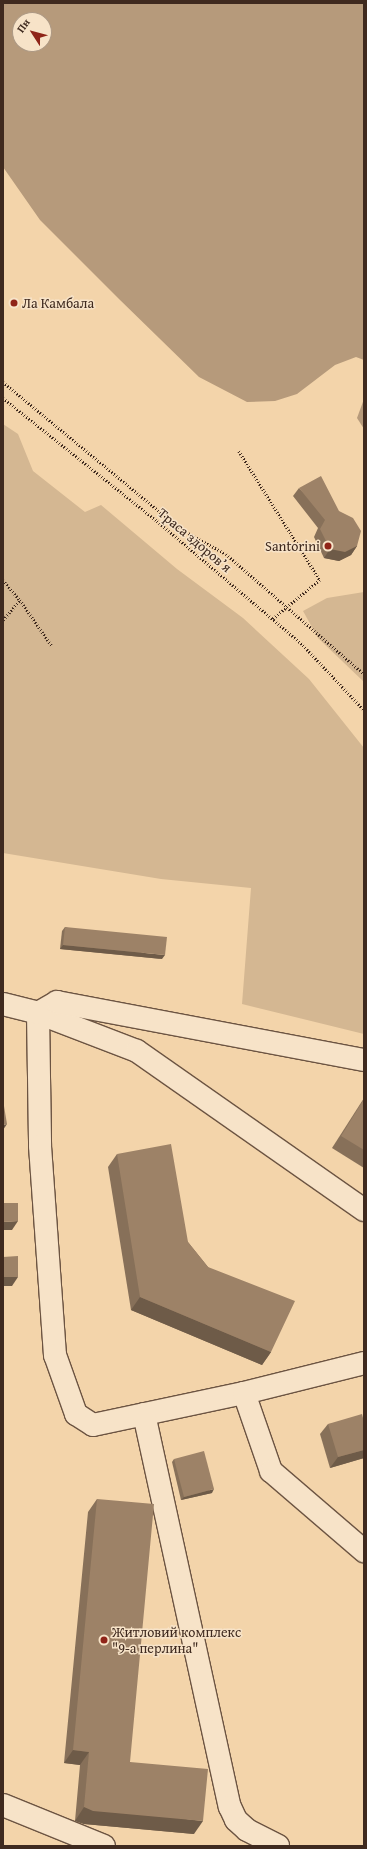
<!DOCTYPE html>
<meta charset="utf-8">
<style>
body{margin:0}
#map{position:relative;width:367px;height:1849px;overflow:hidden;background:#f3d4aa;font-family:"Gentium Book Plus",serif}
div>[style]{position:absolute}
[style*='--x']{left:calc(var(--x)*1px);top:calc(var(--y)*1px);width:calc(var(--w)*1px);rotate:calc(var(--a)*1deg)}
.green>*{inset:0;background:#d4b792}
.water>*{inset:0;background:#b69a7b}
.path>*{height:2.5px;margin-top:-1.25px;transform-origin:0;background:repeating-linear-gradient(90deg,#3f2a1f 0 1px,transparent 0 3px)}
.roads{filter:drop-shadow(1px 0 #6c5442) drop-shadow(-1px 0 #6c5442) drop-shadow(0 1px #6c5442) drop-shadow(0 -1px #6c5442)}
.minor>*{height:22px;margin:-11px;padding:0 11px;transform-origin:11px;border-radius:11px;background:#f7e3c8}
.wall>*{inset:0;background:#877059}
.shaded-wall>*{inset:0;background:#6e5b48}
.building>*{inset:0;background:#9d8267}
.dots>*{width:11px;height:11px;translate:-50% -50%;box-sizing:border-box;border:2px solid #f7e3c8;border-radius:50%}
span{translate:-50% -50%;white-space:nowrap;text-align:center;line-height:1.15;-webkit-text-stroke:3px #f7e3c8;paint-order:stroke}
.poi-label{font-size:14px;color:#3f2a1f}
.left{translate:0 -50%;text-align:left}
.right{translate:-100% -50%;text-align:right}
.street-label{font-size:14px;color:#3f2a1f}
.frame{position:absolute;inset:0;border:4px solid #3f2a1f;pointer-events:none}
.north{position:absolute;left:12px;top:12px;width:40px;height:40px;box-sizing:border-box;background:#f7e3c8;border:1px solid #ad9984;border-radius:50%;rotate:306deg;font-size:11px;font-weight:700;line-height:16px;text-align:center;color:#3f2a1f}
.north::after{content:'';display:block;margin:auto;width:14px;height:18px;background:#8f2418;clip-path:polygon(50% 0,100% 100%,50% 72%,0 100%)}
</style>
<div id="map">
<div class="green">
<i style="clip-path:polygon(3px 424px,18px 434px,33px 471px,85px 512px,101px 505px,177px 569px,243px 618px,309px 679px,364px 748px,364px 1034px,242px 1004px,251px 888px,161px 879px,3px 853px)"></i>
<i style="clip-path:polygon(364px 592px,364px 682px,318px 638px,303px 611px,327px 598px)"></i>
</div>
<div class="water">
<i style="clip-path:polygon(evenodd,3px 3px,364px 3px,364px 360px,356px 357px,335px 365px,297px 394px,275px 401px,247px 402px,199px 377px,119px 299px,40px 220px,3px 167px,3px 3px,20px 20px,44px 20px,44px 44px,20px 44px,20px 20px)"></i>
<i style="clip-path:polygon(364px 399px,364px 429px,357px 418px)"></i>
</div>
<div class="path">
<i style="--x:3;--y:382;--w:231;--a:39.6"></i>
<i style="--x:181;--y:529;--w:51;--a:29.1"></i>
<i style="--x:226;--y:554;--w:183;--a:41"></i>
<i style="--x:3;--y:398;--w:197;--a:38.6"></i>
<i style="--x:157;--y:521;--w:192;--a:40.3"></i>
<i style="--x:303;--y:645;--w:89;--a:46.8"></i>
<i style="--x:239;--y:451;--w:152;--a:57.9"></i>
<i style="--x:320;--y:580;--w:61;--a:140.3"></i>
<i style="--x:3;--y:580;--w:26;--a:50"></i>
<i style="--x:20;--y:600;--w:56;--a:55.2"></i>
<i style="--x:3;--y:620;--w:26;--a:-50"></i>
</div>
<div class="roads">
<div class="minor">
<i style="--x:3;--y:1004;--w:36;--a:14"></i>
<i style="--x:38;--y:1013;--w:106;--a:21"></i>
<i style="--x:137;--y:1051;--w:277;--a:35"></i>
<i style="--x:38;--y:1013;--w:133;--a:89.1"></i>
<i style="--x:40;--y:1146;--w:210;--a:85.9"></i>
<i style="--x:55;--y:1355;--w:63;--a:70.4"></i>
<i style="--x:76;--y:1414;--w:20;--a:33"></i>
<i style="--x:93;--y:1425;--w:154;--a:-12"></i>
<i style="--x:244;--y:1393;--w:124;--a:-14"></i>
<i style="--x:38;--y:1013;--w:22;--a:-30"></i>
<i style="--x:57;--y:1002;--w:312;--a:10.7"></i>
<i style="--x:244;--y:1393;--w:83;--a:70.9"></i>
<i style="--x:271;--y:1471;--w:123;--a:40.7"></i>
<i style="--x:144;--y:1414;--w:402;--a:77.7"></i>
<i style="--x:230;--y:1807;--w:14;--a:65"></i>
<i style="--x:236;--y:1820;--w:15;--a:42"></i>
<i style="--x:247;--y:1830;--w:35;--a:27"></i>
<i style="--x:3;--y:1805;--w:109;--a:22.1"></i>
</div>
</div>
<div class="wall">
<i style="clip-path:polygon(299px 488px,357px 546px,351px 555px,339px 561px,324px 558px,314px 537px,318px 528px,293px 496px)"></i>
<i style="clip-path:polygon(65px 927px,162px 959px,60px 949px,62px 931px)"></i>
<i style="clip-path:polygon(364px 1098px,364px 1168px,332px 1148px)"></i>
<i style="clip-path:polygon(117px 1154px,208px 1267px,271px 1352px,262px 1365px,131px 1310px,108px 1167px)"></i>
<i style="clip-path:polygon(364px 1422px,364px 1458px,330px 1468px,320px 1434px,328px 1424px)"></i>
<i style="clip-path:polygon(174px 1459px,212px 1493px,181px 1500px,172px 1462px)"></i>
<i style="clip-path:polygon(97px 1499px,130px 1762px,194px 1834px,84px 1824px,75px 1821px,80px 1765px,64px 1763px,88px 1512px)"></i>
</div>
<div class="shaded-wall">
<i style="clip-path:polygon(357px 546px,351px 555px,339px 561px,324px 558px,330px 549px)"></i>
<i style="clip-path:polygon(63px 945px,165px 955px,162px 959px,60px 949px)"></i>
<i style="clip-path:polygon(7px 1124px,3px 1130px,3px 1125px)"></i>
<i style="clip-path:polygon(18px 1221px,12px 1230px,3px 1230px,3px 1222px)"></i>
<i style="clip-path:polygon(3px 1277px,18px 1277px,12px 1286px,3px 1286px)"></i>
<i style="clip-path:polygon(140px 1297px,271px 1352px,262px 1365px,131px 1310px)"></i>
<i style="clip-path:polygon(364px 1450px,364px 1458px,330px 1468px,338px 1457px)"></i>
<i style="clip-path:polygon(214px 1489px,212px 1493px,181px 1500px,184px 1497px)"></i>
<i style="clip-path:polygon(73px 1750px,89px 1752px,80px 1765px,64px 1763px)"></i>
<i style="clip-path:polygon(84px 1807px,203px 1821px,194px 1834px,84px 1824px,75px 1821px)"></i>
</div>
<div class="building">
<i style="clip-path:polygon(321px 476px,339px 511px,353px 518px,361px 531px,357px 546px,345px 552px,330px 549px,320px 529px,325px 520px,299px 488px)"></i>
<i style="clip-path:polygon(65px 927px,167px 937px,165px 955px,63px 945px)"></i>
<i style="clip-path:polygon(364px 1099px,364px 1150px,341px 1136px)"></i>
<i style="clip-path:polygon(3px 1100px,7px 1124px,3px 1125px)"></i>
<i style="clip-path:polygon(171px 1144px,188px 1242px,208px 1267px,295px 1301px,271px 1352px,140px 1297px,117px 1154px)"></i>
<i style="clip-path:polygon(3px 1203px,18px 1203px,18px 1221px,3px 1222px)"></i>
<i style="clip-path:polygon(18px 1256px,18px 1277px,3px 1277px,3px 1257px)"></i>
<i style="clip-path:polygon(362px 1414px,364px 1422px,364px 1450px,338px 1457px,328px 1424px)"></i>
<i style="clip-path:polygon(204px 1451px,214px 1489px,184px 1497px,174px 1459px)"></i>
<i style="clip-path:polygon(97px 1499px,154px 1504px,130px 1762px,208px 1769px,203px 1821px,93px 1811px,84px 1807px,89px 1752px,73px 1750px)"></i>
</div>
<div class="dots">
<i style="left:14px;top:303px;background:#8f2418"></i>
<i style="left:328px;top:546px;background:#8f2418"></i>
<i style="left:104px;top:1640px;background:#8f2418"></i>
</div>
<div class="poi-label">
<span class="left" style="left:22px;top:303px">Ла Камбала</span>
<span class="right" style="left:320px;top:546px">Santorini</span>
<span class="left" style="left:112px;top:1640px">Житловий комплекс<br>"9-а перлина"</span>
</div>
<div class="street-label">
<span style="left:195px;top:540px;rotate:40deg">Траса здоров’я</span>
</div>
<div class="frame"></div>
<div class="north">Пн</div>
</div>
